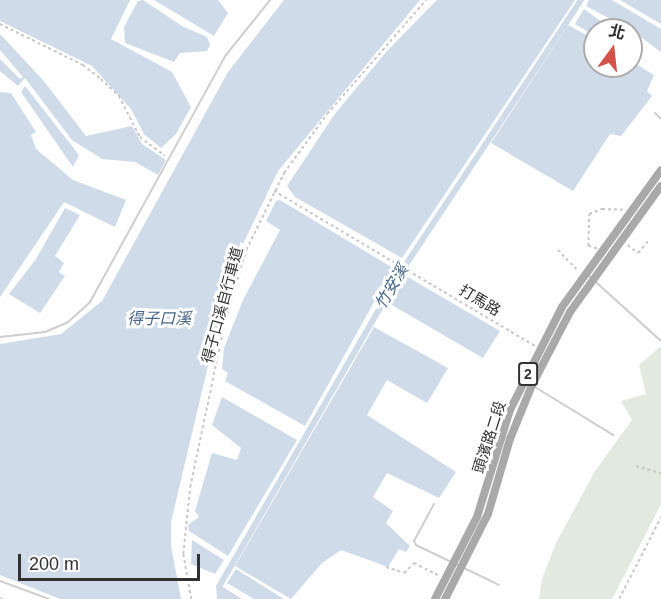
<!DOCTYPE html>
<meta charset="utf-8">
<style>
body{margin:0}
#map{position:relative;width:661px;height:599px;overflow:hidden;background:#fff;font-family:Arial,"Noto Sans TC",sans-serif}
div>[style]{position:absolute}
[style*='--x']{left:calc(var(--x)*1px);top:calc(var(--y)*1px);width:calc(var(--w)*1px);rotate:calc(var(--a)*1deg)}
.green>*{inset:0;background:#e2e9de}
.water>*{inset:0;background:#cfdbe9}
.stream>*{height:1.5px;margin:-0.75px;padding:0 0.75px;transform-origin:0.75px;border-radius:0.75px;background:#cfdbe9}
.canal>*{height:6px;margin:-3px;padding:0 3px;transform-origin:3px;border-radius:3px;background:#cfdbe9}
.path>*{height:1.5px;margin-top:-0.75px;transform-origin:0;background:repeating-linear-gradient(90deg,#c8c8c8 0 3px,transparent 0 6px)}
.service>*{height:2px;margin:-1px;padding:0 1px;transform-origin:1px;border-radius:1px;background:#cecece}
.primary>*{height:8px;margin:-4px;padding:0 4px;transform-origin:4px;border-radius:4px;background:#a9a9a9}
span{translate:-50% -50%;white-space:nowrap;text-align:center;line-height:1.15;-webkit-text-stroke:6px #fff;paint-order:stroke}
.shield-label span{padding:2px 4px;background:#fff;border:2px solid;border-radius:4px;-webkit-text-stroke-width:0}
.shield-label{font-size:14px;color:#313131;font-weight:700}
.street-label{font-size:15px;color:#313131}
.water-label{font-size:16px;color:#48668a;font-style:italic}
.north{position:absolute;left:583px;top:18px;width:60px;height:60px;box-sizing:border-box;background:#fff;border:2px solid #adadad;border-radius:50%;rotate:15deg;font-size:16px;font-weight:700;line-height:24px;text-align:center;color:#313131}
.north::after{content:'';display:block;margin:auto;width:21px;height:27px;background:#d15349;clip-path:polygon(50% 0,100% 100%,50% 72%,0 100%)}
.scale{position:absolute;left:18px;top:554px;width:182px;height:27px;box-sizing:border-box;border:3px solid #313131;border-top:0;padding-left:8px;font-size:18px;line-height:21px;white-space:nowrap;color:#313131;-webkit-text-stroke:4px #fff;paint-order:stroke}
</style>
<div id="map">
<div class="green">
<i style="clip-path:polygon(661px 346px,661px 504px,653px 520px,612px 599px,539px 599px,542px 579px,556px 543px,595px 471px,632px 420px,621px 401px,646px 394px,639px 365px)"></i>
</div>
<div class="water">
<i style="clip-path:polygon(0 0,130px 0,111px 39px,172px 72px,191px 107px,176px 134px,161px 148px,144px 134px,131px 109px,92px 66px,0 21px)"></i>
<i style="clip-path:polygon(143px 0,182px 26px,207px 37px,210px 45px,207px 51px,180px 53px,174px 62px,125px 43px,124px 27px,138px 1px)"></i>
<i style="clip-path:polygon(154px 0,218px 0,228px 13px,214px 36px)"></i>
<i style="clip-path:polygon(284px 0,420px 0,278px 171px,242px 246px,216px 332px,171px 522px,171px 546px,181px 599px,60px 599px,0 575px,0 344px,61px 334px,102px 301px,228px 72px)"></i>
<i style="clip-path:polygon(437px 0,575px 0,402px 258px,295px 197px,287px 186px,334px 115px,387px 51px)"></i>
<i style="clip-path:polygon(589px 0,612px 0,661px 29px,661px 52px,631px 30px,586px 6px)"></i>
<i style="clip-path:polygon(620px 0,661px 0,661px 24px)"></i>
<i style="clip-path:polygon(584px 9px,609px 27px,608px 30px,595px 30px,595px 36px,575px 24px)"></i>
<i style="clip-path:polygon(568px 25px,595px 40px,595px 66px,631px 66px,631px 61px,654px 75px,647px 91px,652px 96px,621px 136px,610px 134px,573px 191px,491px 143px)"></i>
<i style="clip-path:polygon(0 34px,43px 80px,86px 136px,132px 126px,142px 144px,166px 160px,158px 175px,135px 162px,102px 159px,72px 140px,25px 78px,18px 86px,0 71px,0 59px,20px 79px,23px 77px,0 50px)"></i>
<i style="clip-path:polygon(25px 86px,79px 155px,73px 167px,21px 92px)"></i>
<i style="clip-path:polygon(0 92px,11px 93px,36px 132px,31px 135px,36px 149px,73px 180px,126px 200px,115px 227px,64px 202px,0 297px)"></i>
<i style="clip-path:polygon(280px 200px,393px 268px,305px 426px,225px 381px,228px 373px,222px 369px,224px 348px,243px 300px,280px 230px,266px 221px,276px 201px)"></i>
<i style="clip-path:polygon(65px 208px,80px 215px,55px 256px,64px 263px,59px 272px,65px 276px,40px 313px,9px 294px,36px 259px)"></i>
<i style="clip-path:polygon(406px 276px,500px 331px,483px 358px,390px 304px)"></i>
<i style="clip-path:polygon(374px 327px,448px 368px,427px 403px,387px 380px,367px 415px,456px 472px,439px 498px,387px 473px,373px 497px,393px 511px,386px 523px,410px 546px,406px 552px,399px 549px,388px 567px,341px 550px,322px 563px,291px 599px,235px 566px)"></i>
<i style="clip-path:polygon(222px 397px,297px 440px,228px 556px,189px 531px,188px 525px,199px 517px,195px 511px,212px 453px,237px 460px,241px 448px,212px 425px)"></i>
<i style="clip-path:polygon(192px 540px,224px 560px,215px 574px,191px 564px)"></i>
<i style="clip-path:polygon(236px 569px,284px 599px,254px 599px,227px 583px)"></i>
<i style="clip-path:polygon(216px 585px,220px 585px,242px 599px,217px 599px)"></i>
</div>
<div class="stream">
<i style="--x:0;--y:598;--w:3;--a:18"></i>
</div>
<div class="canal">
<i style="--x:220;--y:585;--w:362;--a:-60"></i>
<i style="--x:401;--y:272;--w:326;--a:-56.5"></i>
</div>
<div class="path">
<i style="--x:0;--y:24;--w:93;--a:26.3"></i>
<i style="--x:83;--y:65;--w:23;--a:38"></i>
<i style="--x:101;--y:79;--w:25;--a:43"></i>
<i style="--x:119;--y:96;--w:46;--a:62.9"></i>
<i style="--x:140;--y:137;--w:31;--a:37"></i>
<i style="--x:274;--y:191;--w:304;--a:30.7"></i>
<i style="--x:628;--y:245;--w:13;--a:39"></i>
<i style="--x:638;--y:253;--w:17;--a:-50"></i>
<i style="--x:597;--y:249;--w:9;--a:-162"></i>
<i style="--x:588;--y:246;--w:32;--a:-88"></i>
<i style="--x:589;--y:214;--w:14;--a:-21"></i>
<i style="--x:602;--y:209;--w:23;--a:2"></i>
<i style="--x:558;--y:250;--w:29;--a:46"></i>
<i style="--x:636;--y:466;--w:26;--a:16"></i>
<i style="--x:386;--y:567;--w:19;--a:18"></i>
<i style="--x:404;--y:573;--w:14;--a:-45"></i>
<i style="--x:414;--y:563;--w:27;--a:27"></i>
<i style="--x:191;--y:599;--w:46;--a:-100.1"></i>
<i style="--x:183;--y:554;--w:67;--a:-84"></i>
<i style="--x:190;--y:487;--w:165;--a:-78.1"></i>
<i style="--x:224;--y:326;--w:79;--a:-73.9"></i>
<i style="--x:246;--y:250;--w:86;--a:-63.7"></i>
<i style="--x:284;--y:173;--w:73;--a:-53.9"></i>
<i style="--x:327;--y:114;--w:151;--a:-49"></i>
<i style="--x:619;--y:599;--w:92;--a:-62.9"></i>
</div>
<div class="service">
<i style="--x:655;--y:113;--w:8;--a:45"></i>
<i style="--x:588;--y:275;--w:98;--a:42.1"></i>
<i style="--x:0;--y:337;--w:45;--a:-6.3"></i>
<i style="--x:45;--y:332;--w:25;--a:-23"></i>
<i style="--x:68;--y:322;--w:30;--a:-42"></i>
<i style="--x:90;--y:302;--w:282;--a:-61.2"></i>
<i style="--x:226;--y:55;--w:70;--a:-51.3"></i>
<i style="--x:535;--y:387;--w:92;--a:31.6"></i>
<i style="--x:434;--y:504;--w:42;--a:118.4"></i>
<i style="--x:414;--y:541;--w:4;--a:63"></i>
<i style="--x:416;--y:545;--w:92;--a:25.7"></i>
<i style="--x:0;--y:581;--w:52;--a:20.2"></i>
</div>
<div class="primary">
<i style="--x:435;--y:599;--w:92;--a:-62.9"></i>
<i style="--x:477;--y:517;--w:112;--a:-72.9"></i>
<i style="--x:510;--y:410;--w:115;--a:-63.2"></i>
<i style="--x:562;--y:307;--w:169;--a:-54.1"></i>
<i style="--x:445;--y:599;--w:95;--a:-63.2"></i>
<i style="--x:488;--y:514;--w:78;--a:-73.7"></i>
<i style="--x:510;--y:439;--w:58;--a:-67.8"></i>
<i style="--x:532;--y:385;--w:82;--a:-62.5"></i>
<i style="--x:570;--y:312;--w:155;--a:-54.2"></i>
</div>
<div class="shield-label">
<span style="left:528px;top:374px">2</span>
</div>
<div class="street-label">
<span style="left:480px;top:300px;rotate:31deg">打馬路</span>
<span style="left:222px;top:305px;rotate:-75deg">得子口溪自行車道</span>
<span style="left:489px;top:437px;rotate:-72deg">頭濱路二段</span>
</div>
<div class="water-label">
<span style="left:392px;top:287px;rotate:-59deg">竹安溪</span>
<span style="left:159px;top:319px">得子口溪</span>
</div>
<div class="north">北</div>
<div class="scale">200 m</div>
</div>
